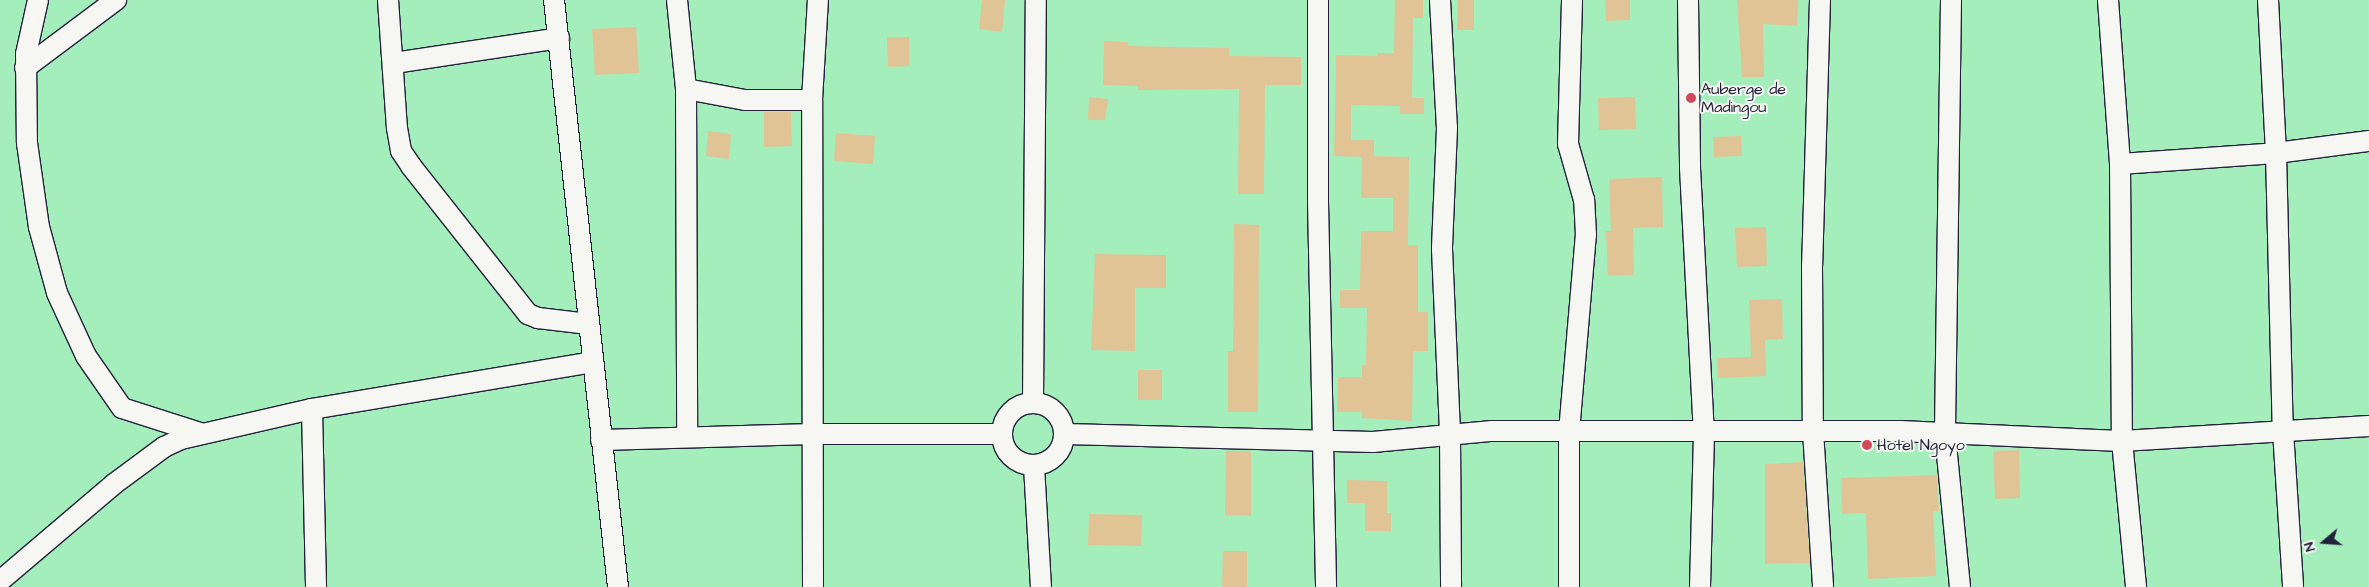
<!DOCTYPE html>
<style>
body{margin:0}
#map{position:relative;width:2369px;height:587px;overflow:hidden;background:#f0e7d6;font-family:"Architects Daughter",sans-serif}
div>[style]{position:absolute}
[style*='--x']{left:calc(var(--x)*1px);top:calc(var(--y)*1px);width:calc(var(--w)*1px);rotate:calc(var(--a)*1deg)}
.green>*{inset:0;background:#a4eebc}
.building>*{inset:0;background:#e1c495}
.roads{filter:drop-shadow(1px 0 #22223b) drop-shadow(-1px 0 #22223b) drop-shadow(0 1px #22223b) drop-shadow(0 -1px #22223b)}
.minor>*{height:20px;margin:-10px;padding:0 10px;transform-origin:10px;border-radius:10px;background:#f6f6f2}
.minor>.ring{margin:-10px;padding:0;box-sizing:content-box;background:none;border:20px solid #f6f6f2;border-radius:50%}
.dots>*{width:14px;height:14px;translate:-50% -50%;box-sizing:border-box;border:2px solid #f6f6f2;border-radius:50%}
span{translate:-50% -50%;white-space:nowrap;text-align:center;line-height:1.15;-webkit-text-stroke:4px #f6f6f2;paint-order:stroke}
.poi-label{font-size:16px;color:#22223b}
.left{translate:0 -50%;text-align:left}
.north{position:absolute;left:2299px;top:517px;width:50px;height:50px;-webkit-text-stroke:4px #f6f6f2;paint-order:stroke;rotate:252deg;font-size:14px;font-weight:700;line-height:20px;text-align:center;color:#22223b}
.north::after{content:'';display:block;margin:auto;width:18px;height:22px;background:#22223b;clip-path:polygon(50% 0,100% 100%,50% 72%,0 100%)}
</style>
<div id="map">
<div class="green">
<i style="clip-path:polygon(0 0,2369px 0,2369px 587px,0 587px)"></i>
</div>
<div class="building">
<i style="clip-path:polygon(982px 0,1005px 0,1002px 32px,979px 29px)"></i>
<i style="clip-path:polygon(1395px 0,1423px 0,1423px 18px,1413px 18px,1412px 98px,1424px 98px,1424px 114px,1400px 114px,1400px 106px,1351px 105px,1351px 140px,1374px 140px,1374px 156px,1409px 157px,1408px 245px,1418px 245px,1418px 312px,1428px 312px,1428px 351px,1413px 351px,1412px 421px,1362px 418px,1362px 412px,1337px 412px,1338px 377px,1362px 377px,1362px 365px,1366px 365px,1367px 308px,1340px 308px,1340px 290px,1360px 290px,1361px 231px,1393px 231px,1393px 198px,1361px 198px,1362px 157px,1334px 156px,1336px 55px,1378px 56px,1378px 53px,1394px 53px)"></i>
<i style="clip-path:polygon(1458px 0,1474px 0,1474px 30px,1457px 30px)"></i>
<i style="clip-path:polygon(1605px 0,1630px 0,1630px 20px,1606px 21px)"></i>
<i style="clip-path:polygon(1737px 0,1798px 0,1797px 26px,1763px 24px,1764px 77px,1742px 77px)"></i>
<i style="clip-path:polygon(636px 27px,639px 73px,595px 75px,592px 29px)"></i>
<i style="clip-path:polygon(887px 37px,909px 37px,909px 66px,888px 67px)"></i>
<i style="clip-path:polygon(1104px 41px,1128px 42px,1128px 46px,1229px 48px,1229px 56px,1301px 57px,1301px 85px,1265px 85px,1264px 194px,1238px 194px,1239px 89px,1138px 90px,1138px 86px,1103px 85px)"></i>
<i style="clip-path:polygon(1089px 97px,1108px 99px,1105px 120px,1088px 120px)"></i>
<i style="clip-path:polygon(1635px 97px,1636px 129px,1599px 130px,1598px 98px)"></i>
<i style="clip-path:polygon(764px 112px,791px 112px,792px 146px,764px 147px)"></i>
<i style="clip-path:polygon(708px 131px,731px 134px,729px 159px,706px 156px)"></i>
<i style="clip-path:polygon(836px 133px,875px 136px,873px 164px,834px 161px)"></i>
<i style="clip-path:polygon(1741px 136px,1742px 156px,1714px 157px,1713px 137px)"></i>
<i style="clip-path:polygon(1662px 177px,1663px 227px,1633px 228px,1634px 275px,1608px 276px,1606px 231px,1611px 231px,1609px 179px)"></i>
<i style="clip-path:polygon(1234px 224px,1259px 225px,1258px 412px,1228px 412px,1228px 351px,1233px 351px)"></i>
<i style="clip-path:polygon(1766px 227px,1767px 266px,1737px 267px,1735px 228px)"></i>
<i style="clip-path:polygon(1095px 254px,1166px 255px,1166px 288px,1135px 288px,1135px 351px,1091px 350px)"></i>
<i style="clip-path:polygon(1782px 299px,1783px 339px,1765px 340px,1766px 376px,1718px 378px,1717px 358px,1751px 357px,1749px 300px)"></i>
<i style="clip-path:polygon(1138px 370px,1162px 370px,1162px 400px,1138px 400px)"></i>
<i style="clip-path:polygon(2019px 450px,2020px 498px,1995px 499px,1993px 451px)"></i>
<i style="clip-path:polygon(1226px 451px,1251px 451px,1251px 516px,1225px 515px)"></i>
<i style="clip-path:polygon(1803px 462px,1810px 563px,1765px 564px,1765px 464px)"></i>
<i style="clip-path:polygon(1937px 475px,1939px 511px,1933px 511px,1936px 576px,1868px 579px,1866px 513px,1842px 514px,1841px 478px)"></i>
<i style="clip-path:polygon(1347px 480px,1387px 481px,1387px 513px,1391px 513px,1391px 531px,1365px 531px,1365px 503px,1347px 503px)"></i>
<i style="clip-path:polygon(1089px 514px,1142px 515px,1141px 546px,1088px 545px)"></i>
<i style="clip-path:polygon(1223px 551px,1247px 551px,1247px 587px,1222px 587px)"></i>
</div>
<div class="roads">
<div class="minor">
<i style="--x:38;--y:0;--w:55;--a:102.5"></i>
<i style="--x:26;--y:54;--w:89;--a:89.4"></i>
<i style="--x:27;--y:143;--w:85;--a:81.9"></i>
<i style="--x:39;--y:227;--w:68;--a:74.7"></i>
<i style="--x:57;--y:293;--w:69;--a:65.3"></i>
<i style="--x:86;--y:356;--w:63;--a:55.3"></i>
<i style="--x:122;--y:408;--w:82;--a:17.8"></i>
<i style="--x:388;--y:0;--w:128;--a:86"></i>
<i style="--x:397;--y:128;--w:23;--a:80"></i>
<i style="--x:401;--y:151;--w:18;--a:56"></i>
<i style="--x:411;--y:166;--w:189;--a:51.7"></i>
<i style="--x:528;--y:314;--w:11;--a:22"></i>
<i style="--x:538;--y:318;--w:51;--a:6.7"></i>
<i style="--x:554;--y:0;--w:590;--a:83.78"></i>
<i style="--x:677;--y:0;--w:89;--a:84.2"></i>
<i style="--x:686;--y:89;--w:348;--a:89.8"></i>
<i style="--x:1318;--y:0;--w:202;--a:90"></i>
<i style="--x:1318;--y:202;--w:385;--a:88.8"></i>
<i style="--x:1440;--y:0;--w:128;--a:86.9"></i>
<i style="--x:1447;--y:128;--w:121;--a:92.4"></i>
<i style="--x:1442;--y:249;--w:186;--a:87.5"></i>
<i style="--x:1450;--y:435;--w:152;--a:89.6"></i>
<i style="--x:1688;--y:0;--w:168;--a:89.3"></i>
<i style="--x:1690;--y:168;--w:266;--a:87"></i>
<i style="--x:1704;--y:434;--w:153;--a:91.5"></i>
<i style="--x:1820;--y:0;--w:265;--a:91.7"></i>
<i style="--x:1812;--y:265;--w:166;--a:89.7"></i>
<i style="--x:1813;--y:431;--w:156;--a:86.3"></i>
<i style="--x:1951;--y:0;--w:434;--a:90.8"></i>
<i style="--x:1945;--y:434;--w:154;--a:84.4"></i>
<i style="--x:2108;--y:0;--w:164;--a:85.8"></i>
<i style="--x:2120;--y:164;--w:277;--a:89.6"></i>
<i style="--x:2122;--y:441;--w:147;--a:84.5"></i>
<i style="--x:2268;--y:0;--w:153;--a:87"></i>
<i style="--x:2276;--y:153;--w:278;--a:88.6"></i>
<i style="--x:2283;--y:431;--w:156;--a:86.3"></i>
<i style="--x:394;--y:63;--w:167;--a:-8.6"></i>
<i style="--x:25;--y:68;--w:114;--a:-36.8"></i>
<i style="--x:686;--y:89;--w:60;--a:10.6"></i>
<i style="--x:745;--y:100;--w:67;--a:0"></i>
<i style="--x:2120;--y:164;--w:156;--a:-4"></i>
<i style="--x:2276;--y:153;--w:94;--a:-7.4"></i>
<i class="ring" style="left:1002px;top:403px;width:42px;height:42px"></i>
<i style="--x:1033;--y:403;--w:403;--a:-89.6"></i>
<i style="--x:312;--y:409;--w:178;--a:88.7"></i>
<i style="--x:1065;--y:434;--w:308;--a:1.5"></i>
<i style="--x:1373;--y:442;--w:120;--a:-5.3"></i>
<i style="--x:1492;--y:431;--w:408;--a:0"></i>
<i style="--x:1900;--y:431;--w:222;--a:2.6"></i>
<i style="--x:2122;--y:441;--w:247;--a:-3.5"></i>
<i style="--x:601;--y:440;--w:212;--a:-1.6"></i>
<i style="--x:813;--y:434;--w:189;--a:0"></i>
<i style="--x:1034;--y:466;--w:121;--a:86.7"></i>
<i style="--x:0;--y:581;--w:150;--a:-40.4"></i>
<i style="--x:114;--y:484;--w:62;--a:-36.5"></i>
<i style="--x:164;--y:447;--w:19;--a:-25"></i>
<i style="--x:181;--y:439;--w:134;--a:-12.9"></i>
<i style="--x:312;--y:409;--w:285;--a:-9.5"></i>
<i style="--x:813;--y:587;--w:487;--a:-90.1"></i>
<i style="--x:812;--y:100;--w:100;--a:-86.6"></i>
<i style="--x:1569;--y:587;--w:155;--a:-90"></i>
<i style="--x:1569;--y:432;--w:198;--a:-85.1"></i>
<i style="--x:1586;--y:235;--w:35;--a:-93"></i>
<i style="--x:1584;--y:200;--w:58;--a:-105.9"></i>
<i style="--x:1568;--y:144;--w:144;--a:-88.4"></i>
</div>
</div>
<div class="dots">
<i style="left:1691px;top:98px;background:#d1495b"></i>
<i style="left:1867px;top:445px;background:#d1495b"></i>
</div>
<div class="poi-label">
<span class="left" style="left:1701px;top:98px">Auberge de<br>Madingou</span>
<span class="left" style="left:1877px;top:445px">Hotel Ngoyo</span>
</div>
<div class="north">N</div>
</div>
